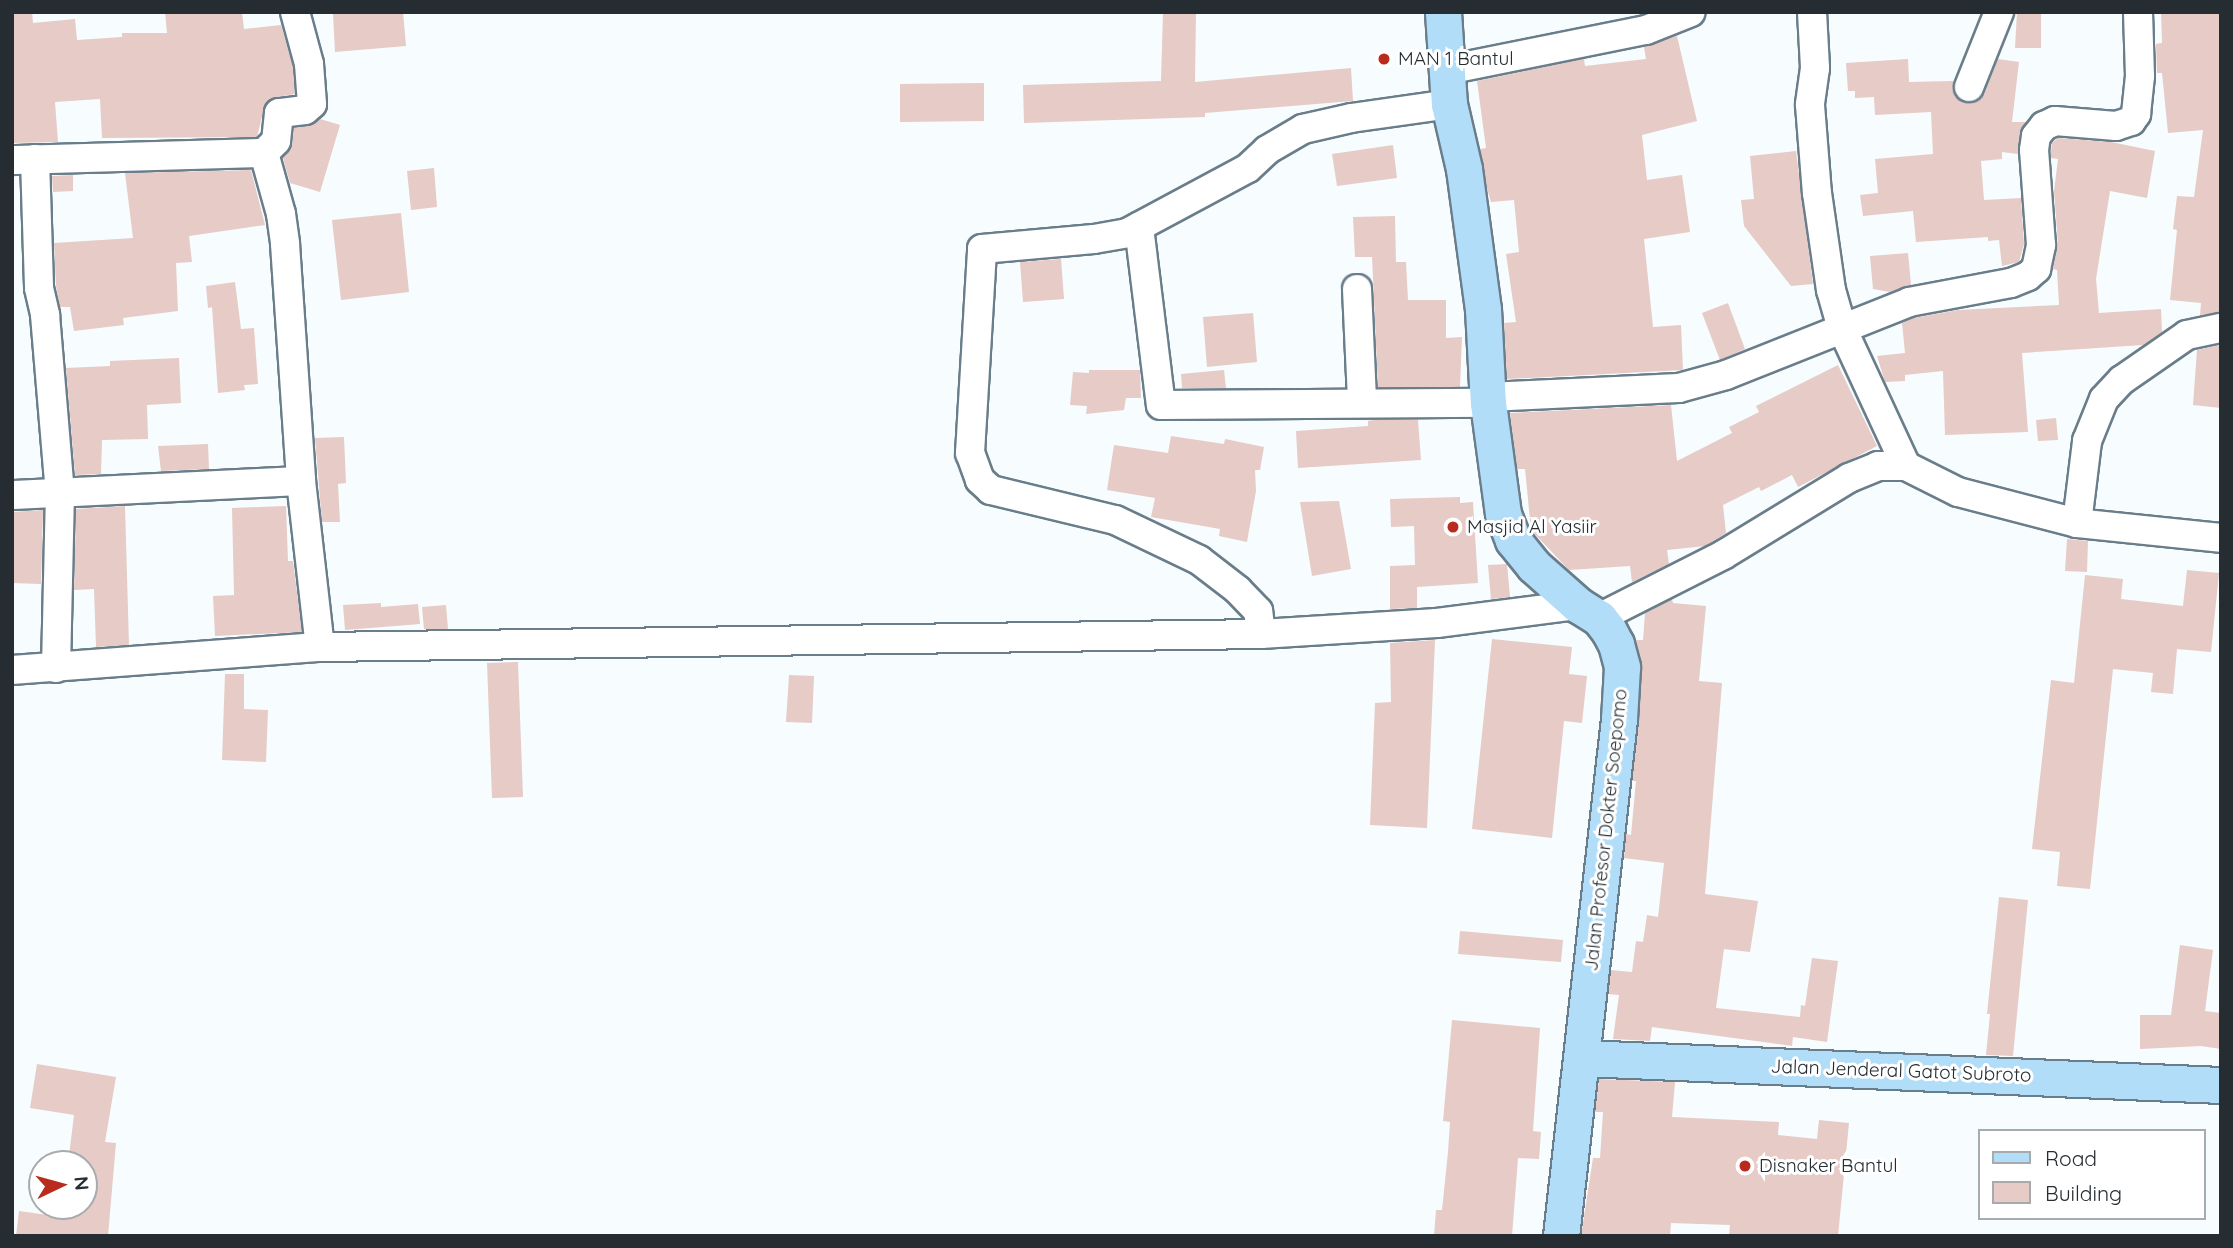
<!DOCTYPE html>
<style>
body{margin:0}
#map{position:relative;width:2233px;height:1248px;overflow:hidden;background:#f7fcff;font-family:Quicksand,sans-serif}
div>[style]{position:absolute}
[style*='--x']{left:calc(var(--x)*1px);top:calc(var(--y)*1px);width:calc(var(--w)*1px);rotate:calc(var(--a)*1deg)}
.building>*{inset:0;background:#e6cbc6}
.roads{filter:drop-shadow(2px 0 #697d8a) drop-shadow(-2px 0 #697d8a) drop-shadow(0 2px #697d8a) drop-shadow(0 -2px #697d8a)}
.minor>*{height:28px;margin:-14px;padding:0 14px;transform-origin:14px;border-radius:14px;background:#fff}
.major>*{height:35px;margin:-17.5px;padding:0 17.5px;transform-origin:17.5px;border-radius:17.5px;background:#b1ddf9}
.dots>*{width:19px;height:19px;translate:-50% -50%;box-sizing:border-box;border:4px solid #fff;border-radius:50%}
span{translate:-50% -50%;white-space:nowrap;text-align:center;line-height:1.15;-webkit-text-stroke:6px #fff;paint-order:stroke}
.poi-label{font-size:19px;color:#252d33}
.left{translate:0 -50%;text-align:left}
.street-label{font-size:19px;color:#252d33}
.frame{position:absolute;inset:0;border:14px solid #252d33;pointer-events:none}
.legend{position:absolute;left:1978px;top:1129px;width:228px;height:91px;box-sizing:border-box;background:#fff;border:2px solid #a8abad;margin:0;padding:9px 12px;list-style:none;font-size:21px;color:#252d33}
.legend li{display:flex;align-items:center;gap:14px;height:35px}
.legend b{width:35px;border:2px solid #a8abad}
.north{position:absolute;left:28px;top:1150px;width:70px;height:70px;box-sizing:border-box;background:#fff;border:2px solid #a8abad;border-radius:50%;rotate:85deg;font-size:19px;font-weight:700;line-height:28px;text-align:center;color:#252d33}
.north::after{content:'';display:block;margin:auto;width:24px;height:32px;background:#b92b1f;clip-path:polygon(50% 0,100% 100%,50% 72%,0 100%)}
</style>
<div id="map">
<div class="building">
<i style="clip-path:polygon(12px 12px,32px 12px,33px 23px,75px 19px,77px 40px,122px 37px,122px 33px,167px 33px,165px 12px,242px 12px,244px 29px,281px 25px,293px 67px,295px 94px,277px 97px,265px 104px,257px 137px,102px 138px,100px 99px,55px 102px,58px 142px,12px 143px)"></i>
<i style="clip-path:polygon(358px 12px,403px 12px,406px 46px,335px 52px,333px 14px)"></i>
<i style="clip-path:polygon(1163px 12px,1196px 12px,1195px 82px,1351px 68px,1353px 101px,1205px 113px,1205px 117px,1024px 123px,1023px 85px,1161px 81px)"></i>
<i style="clip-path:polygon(2017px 12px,2041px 12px,2041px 48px,2015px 48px)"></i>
<i style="clip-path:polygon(2161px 12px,2221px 12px,2221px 312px,2200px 315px,2201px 303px,2170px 300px,2177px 230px,2173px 229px,2177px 196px,2194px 197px,2203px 130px,2168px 133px,2162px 73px,2157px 73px,2156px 44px,2162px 43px)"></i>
<i style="clip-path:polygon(1677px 36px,1697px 121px,1642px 135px,1647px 180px,1682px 175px,1690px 232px,1644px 239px,1653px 327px,1681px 325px,1683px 370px,1507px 379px,1504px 323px,1516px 322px,1506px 254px,1519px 252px,1514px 200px,1491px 202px,1487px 188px,1480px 149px,1486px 148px,1477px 81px,1584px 59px,1585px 66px,1646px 59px,1644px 47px)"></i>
<i style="clip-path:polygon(1908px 59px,1909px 82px,1953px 81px,1956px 97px,1971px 103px,1984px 94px,1998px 59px,2019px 62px,2012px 122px,2026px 122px,2020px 134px,2018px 154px,2002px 152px,2002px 159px,1981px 161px,1984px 200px,2021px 198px,2024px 244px,2019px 262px,2002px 266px,1999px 240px,1988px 241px,1988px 237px,1916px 242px,1913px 211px,1863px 216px,1860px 195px,1878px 193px,1875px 159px,1933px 154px,1931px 112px,1875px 115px,1874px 97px,1855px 98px,1855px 91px,1848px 91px,1846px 63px)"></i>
<i style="clip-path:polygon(984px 83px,984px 121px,900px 122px,900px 84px)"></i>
<i style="clip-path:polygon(320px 119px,340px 125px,320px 192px,290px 183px,283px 158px,292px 144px,294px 128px,308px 126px)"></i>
<i style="clip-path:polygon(2058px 138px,2111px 142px,2155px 151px,2147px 198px,2110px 191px,2096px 279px,2099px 313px,2161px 309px,2162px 332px,2143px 345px,2022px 353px,2028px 432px,1945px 435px,1943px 371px,1905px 375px,1905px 381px,1885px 382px,1877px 356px,1905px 353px,1902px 323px,1914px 318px,1958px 310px,2059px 305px,2057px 270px,2053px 269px,2058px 244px,2054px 191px,2058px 159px,2051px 158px,2051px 151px,2052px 143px)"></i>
<i style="clip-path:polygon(1393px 145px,1397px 178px,1337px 186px,1332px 154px)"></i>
<i style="clip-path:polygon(1796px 151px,1813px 284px,1791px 286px,1744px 226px,1741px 200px,1754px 199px,1750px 156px)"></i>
<i style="clip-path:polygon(434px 168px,437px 207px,411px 210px,407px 171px)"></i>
<i style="clip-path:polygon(251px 170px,265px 225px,189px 236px,192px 262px,176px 263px,178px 311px,123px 318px,124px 325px,74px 331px,70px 307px,60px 307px,56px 286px,54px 243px,133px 238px,125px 173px)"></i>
<i style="clip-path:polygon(73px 175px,73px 191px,53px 192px,52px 176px)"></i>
<i style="clip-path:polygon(401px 213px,409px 292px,341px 300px,332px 220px)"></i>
<i style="clip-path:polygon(1395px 216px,1396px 262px,1406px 262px,1408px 300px,1446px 300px,1446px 338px,1462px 337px,1460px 387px,1378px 387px,1372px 257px,1355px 257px,1353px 217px)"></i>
<i style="clip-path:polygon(1908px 253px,1911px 285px,1890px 292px,1873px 289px,1870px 256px)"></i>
<i style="clip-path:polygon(1061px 259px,1064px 299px,1023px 302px,1020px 262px)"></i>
<i style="clip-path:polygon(235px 282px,241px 329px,254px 328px,258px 384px,244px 385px,245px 390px,218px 393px,212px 307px,208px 308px,206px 286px)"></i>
<i style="clip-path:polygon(1728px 303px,1745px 349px,1720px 360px,1702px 313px)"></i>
<i style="clip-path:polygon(1253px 313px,1257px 362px,1207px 367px,1203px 317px)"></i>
<i style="clip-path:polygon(2221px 345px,2221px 408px,2193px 405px,2197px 350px)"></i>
<i style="clip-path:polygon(179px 358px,181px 403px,147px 405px,148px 439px,102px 440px,101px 474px,75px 475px,66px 368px,110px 366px,110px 361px)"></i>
<i style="clip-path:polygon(1838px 365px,1877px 446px,1798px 487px,1792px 475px,1761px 491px,1759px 487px,1723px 505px,1726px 533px,1715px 540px,1705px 546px,1667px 550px,1669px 564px,1632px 582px,1630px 566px,1569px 570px,1531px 530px,1525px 469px,1517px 469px,1510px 413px,1671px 405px,1677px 461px,1732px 433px,1729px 427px,1759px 412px,1756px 406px)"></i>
<i style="clip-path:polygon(1089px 370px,1140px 370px,1141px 398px,1126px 398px,1124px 410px,1086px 414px,1087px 406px,1070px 405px,1073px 372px,1089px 373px)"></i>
<i style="clip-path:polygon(1224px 370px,1226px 388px,1182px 388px,1181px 374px)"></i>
<i style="clip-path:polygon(2056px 418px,2058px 440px,2038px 441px,2036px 420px)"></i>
<i style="clip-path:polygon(1418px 420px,1421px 460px,1298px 468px,1296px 431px,1368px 426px,1368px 421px,1374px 420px)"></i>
<i style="clip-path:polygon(1171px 436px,1224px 444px,1225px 439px,1264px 447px,1260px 470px,1255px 470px,1256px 491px,1247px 542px,1219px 536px,1220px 529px,1151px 517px,1155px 498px,1107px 490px,1114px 445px,1168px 453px)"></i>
<i style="clip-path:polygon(344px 437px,346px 483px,338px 484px,340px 522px,322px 522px,315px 438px)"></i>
<i style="clip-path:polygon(208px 444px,209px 469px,161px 471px,158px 446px)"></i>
<i style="clip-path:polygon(1460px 497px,1460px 503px,1473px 502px,1478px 583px,1417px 587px,1417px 608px,1390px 609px,1390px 566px,1415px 565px,1414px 526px,1391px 527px,1390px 499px)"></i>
<i style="clip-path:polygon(1339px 501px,1351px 569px,1312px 576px,1300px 502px)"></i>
<i style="clip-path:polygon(125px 506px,129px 645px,96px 647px,94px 589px,74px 590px,76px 509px)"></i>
<i style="clip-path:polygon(286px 506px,288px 561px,293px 561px,302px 632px,215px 636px,213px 596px,234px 595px,232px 508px)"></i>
<i style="clip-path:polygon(43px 510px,41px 584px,12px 583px,12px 512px)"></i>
<i style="clip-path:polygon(2067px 539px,2088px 541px,2087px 572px,2065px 571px)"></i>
<i style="clip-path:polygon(1507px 564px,1510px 597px,1491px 599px,1488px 565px)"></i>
<i style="clip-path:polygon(2187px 570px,2219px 573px,2211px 652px,2177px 649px,2173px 694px,2151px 692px,2153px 673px,2113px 669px,2090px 889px,2057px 886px,2060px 852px,2032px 849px,2051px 680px,2074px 683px,2085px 575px,2123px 579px,2121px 599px,2183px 606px)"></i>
<i style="clip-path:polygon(1672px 599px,1673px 603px,1706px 606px,1699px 681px,1722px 683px,1705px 894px,1758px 901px,1750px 952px,1724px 949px,1716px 1008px,1800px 1017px,1801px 1005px,1805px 1006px,1812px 958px,1838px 961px,1827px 1042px,1793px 1037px,1792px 1046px,1652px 1027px,1650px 1041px,1613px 1039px,1619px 995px,1608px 994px,1611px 970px,1632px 972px,1636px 941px,1643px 942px,1647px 915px,1658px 917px,1664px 863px,1624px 858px,1626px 834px,1631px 835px,1636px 781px,1632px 781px,1642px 668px,1636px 640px,1643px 640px,1645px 613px)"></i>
<i style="clip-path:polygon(381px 603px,381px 607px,418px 604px,420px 624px,345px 630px,343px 605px)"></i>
<i style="clip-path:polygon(446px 605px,448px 629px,424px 629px,422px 607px)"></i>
<i style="clip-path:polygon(1492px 639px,1572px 647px,1569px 674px,1587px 676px,1582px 723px,1564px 721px,1552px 838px,1472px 829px)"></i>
<i style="clip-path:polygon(1435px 640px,1427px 828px,1370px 825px,1375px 703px,1391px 702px,1390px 643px)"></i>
<i style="clip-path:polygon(518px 662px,523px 797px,492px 798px,487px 663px)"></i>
<i style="clip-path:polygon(225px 674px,244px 674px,244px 709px,268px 710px,266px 762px,222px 760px)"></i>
<i style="clip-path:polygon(789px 675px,814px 676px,812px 723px,786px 722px)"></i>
<i style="clip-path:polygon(1999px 897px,2028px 900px,2013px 1056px,1986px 1055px,1990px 1014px,1987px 1014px)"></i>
<i style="clip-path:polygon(1460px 931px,1563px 940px,1561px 962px,1458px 954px)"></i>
<i style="clip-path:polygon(2180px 945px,2213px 950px,2205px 1011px,2221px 1013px,2221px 1049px,2201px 1046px,2140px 1049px,2140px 1015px,2171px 1015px)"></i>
<i style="clip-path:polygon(1452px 1020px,1540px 1028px,1533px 1131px,1541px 1132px,1539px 1159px,1518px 1158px,1512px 1236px,1434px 1236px,1436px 1210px,1442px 1210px,1448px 1152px,1450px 1122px,1443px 1121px)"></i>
<i style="clip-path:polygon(37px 1064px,116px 1077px,105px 1142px,116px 1143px,108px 1236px,16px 1236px,19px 1211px,62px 1217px,64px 1206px,84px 1206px,84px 1164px,68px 1164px,74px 1115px,30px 1108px)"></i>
<i style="clip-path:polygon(1599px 1079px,1675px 1082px,1672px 1117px,1779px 1122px,1778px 1135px,1817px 1139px,1819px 1120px,1849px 1123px,1838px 1236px,1729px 1236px,1730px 1225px,1671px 1223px,1670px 1236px,1581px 1236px,1593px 1158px,1600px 1158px,1603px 1112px,1595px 1112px)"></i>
</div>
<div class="roads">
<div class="minor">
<i style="--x:295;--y:12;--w:54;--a:74.9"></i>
<i style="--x:309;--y:64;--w:40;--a:85.7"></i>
<i style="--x:312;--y:104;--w:9;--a:139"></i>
<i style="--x:305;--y:110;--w:26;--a:173"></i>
<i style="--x:279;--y:113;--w:28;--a:96"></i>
<i style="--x:276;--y:141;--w:17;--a:135"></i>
<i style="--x:264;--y:153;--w:63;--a:74.4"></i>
<i style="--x:281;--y:214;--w:30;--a:82"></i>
<i style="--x:285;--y:244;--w:238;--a:86.1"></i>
<i style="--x:301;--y:481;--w:167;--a:83.5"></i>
<i style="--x:1812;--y:12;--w:56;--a:86.9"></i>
<i style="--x:1815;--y:68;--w:37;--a:98"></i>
<i style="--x:1810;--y:105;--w:88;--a:85.5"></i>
<i style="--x:1817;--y:193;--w:98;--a:81.8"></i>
<i style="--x:1831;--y:290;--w:37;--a:74"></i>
<i style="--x:1841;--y:326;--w:154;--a:65.1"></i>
<i style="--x:1447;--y:70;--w:203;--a:-11.4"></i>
<i style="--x:1646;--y:30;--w:48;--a:-21.8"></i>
<i style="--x:1969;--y:87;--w:81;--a:-68.2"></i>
<i style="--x:35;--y:159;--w:129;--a:88.2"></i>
<i style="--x:39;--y:288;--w:28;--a:77"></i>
<i style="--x:45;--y:315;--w:178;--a:85.2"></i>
<i style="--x:60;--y:492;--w:176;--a:91.3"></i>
<i style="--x:12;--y:160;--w:252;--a:-1.6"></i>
<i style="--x:1139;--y:227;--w:179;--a:83"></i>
<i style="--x:1161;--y:405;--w:327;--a:-0.4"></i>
<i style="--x:1357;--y:289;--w:112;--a:87.4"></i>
<i style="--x:1488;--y:397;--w:191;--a:-2.7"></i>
<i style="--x:1679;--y:388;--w:49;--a:-15.5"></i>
<i style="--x:1726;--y:375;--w:197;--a:-21.7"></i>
<i style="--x:1909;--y:302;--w:104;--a:-10.6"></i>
<i style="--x:2011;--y:283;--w:18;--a:-22"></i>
<i style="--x:2028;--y:276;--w:11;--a:-41"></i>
<i style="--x:2036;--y:269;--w:25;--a:-78"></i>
<i style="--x:2041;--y:245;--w:95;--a:-94.2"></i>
<i style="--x:2034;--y:150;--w:14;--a:-82"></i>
<i style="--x:2036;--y:136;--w:13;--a:-51"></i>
<i style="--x:2044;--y:126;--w:12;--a:-24"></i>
<i style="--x:2055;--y:121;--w:61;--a:4.7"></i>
<i style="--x:2116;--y:126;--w:16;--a:-18"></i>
<i style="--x:2131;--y:121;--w:9;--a:-54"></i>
<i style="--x:2136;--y:114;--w:38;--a:-84"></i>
<i style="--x:2140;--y:76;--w:64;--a:-91.8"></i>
<i style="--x:12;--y:495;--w:289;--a:-2.8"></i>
<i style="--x:2077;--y:523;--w:83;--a:-83"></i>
<i style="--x:2087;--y:441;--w:45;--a:-68"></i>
<i style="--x:2104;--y:399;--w:26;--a:-47"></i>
<i style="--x:2122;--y:380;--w:79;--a:-34.7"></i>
<i style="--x:2187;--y:335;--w:35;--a:-12"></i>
<i style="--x:1599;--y:618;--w:139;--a:-26.9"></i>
<i style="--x:1723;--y:555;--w:148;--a:-31.4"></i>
<i style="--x:1849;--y:478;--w:31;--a:-22"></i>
<i style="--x:1878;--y:466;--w:28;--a:0"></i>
<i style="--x:1906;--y:466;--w:58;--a:26.6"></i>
<i style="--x:1958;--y:492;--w:123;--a:14.6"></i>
<i style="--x:2077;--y:523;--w:145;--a:5.9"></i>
<i style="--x:1261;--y:634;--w:23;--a:-97"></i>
<i style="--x:1258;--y:611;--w:29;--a:-134"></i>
<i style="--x:1238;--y:590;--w:49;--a:-142.4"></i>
<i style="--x:1199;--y:560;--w:93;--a:-154.5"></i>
<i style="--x:1115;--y:520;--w:128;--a:-166.4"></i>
<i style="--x:991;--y:490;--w:15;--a:-138"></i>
<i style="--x:980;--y:480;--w:29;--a:-110"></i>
<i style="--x:970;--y:453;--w:204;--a:-86.6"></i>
<i style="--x:982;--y:249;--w:112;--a:-5.1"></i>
<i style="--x:1094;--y:239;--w:34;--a:-10"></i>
<i style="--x:1127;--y:233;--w:137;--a:-28.2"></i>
<i style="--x:1248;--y:168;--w:26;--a:-43"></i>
<i style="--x:1267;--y:150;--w:42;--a:-30.3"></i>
<i style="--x:1303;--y:129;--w:49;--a:-12.9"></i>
<i style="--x:1351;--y:118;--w:99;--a:-8.1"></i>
<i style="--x:12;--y:670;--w:309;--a:-4.3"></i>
<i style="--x:320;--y:647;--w:941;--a:-0.79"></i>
<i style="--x:1261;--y:634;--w:176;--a:-3.6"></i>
<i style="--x:1437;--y:623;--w:142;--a:-7.3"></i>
</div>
<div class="major">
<i style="--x:1443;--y:12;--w:92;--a:86.3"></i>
<i style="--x:1449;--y:104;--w:67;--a:77"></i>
<i style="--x:1464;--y:169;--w:141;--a:82.3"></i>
<i style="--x:1483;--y:309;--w:94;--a:87"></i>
<i style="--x:1488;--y:403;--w:112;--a:82.3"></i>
<i style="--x:1503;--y:514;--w:28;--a:69"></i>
<i style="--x:1513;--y:540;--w:33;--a:51"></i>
<i style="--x:1534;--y:566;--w:59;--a:41.6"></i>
<i style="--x:1578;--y:605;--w:25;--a:32"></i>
<i style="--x:1599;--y:618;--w:16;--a:52"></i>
<i style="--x:1609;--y:631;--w:15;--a:62"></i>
<i style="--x:1616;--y:644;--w:24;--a:75"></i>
<i style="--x:1622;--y:667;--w:52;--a:93.3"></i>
<i style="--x:1619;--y:719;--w:520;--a:96.4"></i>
<i style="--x:1582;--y:1058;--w:640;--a:2.42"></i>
</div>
</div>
<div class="dots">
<i style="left:1384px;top:59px;background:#b92b1f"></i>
<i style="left:1453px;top:527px;background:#b92b1f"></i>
<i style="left:1745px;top:1166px;background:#b92b1f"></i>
</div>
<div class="poi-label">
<span class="left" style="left:1398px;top:59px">MAN 1 Bantul</span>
<span class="left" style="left:1467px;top:527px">Masjid Al Yasiir</span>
<span class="left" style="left:1759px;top:1166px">Disnaker Bantul</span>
</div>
<div class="street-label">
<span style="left:1606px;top:830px;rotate:-84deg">Jalan Profesor Dokter Soepomo</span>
<span style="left:1901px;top:1071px;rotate:2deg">Jalan Jenderal Gatot Subroto</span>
</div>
<div class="frame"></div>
<ul class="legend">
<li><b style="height:9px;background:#b1ddf9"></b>Road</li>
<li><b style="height:19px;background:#e6cbc6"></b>Building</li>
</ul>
<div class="north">N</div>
</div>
